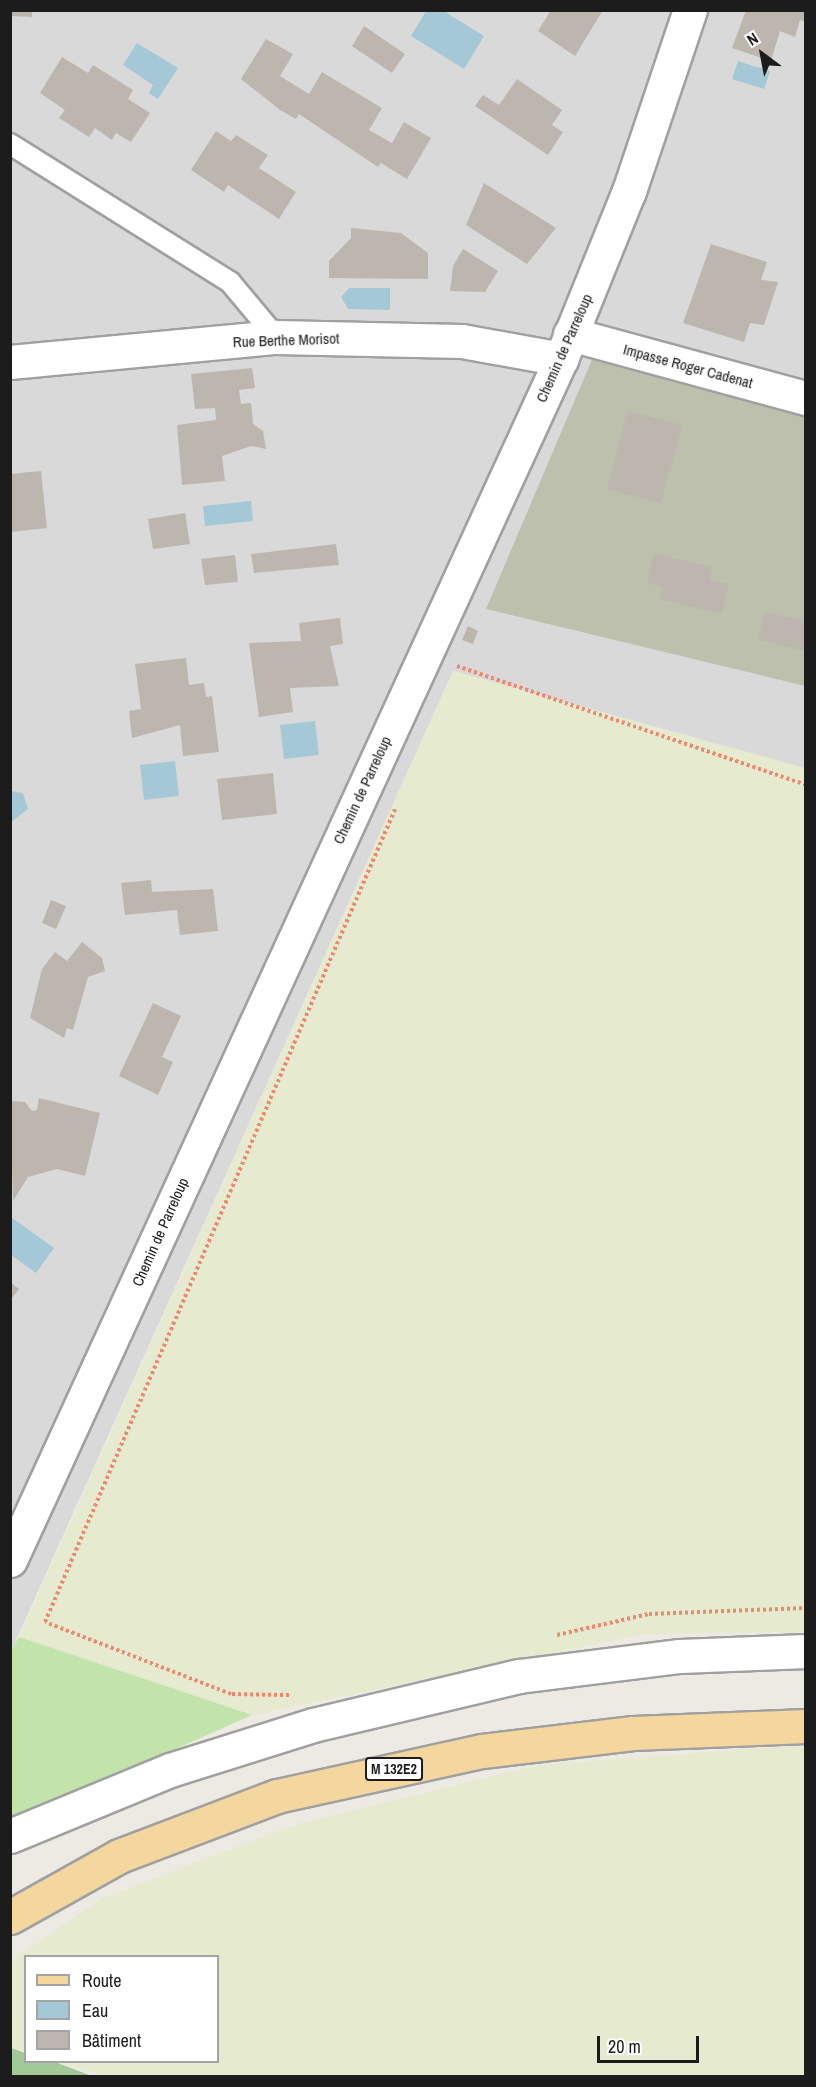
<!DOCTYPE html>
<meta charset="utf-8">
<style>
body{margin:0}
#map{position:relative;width:816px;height:2087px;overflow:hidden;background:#eceae2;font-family:"Archivo Narrow",sans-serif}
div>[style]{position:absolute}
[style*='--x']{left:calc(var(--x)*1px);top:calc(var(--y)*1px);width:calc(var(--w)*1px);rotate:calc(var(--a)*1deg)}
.residential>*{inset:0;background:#dad9d9}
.construction>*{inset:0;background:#bec0ae}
.farmland>*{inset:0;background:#e6eace}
.grass>*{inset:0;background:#c2e4ab}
.forest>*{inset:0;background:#a3c999}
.water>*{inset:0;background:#a5c8d7}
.building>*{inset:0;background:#bcb6af}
.path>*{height:4px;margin-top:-2px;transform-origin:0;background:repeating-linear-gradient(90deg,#ef8871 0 3px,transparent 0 6px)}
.roads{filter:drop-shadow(2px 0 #a0a0a0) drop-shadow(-2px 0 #a0a0a0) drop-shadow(0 2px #a0a0a0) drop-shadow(0 -2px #a0a0a0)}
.service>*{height:20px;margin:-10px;padding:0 10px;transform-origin:10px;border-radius:10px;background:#fff}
.minor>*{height:33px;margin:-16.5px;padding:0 16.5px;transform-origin:16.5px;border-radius:16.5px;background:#fff}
.primary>*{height:33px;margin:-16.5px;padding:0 16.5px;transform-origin:16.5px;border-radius:16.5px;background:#f4d79f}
span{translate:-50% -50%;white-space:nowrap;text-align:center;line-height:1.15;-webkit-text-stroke:4.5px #fff;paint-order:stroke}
.shield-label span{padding:2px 4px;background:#fff;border:2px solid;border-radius:4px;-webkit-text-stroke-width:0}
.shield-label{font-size:14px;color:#1c1c1c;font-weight:700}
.street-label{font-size:15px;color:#1c1c1c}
.frame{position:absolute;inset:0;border:12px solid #1c1c1c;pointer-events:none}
.legend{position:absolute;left:24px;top:1955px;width:195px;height:108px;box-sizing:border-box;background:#fff;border:2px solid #a4a4a4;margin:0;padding:8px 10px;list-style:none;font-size:18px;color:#1c1c1c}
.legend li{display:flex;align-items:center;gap:12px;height:30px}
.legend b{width:30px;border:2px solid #a4a4a4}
.north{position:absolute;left:732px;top:24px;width:60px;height:60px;-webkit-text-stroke:4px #fff;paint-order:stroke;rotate:328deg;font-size:16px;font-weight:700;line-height:24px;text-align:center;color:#1c1c1c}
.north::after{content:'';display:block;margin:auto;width:21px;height:27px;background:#1c1c1c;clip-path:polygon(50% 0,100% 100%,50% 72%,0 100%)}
.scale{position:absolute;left:597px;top:2036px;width:102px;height:27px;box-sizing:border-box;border:3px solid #1c1c1c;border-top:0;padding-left:8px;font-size:18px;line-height:21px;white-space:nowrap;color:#1c1c1c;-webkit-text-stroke:4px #fff;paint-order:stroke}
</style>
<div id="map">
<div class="residential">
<i style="clip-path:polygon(11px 11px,805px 11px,805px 768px,453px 671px,11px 1651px)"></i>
</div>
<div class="construction">
<i style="clip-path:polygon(594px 355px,805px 413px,805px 686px,486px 609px)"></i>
</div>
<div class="farmland">
<i style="clip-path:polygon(453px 671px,805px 768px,805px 1632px,644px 1634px,252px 1715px,19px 1637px)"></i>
<i style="clip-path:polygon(805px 1745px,805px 2076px,106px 2076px,55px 2062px,218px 2062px,218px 1956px,26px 1956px,25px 2053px,11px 2048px,10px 1962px,101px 1899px,297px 1824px,539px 1765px)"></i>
</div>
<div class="grass">
<i style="clip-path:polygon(19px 1637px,252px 1715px,11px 1822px,10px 1651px)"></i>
</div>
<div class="forest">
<i style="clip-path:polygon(11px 2048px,25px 2053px,26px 2062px,55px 2062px,92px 2076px,11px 2076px)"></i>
</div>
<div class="water">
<i style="clip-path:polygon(442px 10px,484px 36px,464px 69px,411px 36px,426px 11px)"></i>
<i style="clip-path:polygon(137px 43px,178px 68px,158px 99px,149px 93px,153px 85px,123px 65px)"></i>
<i style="clip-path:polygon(738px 61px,770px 71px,764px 89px,732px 79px)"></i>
<i style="clip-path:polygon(349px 288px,390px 288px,390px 310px,348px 309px,341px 297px)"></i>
<i style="clip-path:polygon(251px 501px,253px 521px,205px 526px,203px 506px)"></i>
<i style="clip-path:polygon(315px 721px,319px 755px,284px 759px,280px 725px)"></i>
<i style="clip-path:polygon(175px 761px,179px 796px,144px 800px,140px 765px)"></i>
<i style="clip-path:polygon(11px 791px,23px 793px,28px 809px,11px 822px)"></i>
<i style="clip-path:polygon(11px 1217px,54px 1248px,36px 1273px,11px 1255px)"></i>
</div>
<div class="building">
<i style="clip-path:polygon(10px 10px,32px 10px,32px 17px,10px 16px)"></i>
<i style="clip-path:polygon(551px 10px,603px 10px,575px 56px,538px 31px)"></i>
<i style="clip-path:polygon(746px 10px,806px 10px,806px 22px,800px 20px,795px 37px,780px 31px,771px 61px,732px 48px)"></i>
<i style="clip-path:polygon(364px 26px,405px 54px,392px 73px,352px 46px)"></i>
<i style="clip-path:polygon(266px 39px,293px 54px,280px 76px,309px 94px,322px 72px,382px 108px,369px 130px,392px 143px,404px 122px,431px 138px,407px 179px,381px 163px,378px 167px,299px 114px,296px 119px,280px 110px,241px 79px)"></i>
<i style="clip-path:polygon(62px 57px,88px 73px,93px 65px,133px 90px,128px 99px,150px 113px,131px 142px,116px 133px,112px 140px,95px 128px,89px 137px,59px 118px,65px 110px,40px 93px)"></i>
<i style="clip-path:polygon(517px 79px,562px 110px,552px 125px,563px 132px,548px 155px,475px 106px,483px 95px,499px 105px)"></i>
<i style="clip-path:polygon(216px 131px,231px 141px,236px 135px,268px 155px,259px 168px,296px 192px,279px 219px,228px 185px,224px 192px,191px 170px)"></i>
<i style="clip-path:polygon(484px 183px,556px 228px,527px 264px,466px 225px)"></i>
<i style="clip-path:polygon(351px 228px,401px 233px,428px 253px,428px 279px,329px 278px,329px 261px,351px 238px)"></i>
<i style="clip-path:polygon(711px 244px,767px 262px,761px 280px,778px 282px,764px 325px,750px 323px,744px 342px,683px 323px)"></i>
<i style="clip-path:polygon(463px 249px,498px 271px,485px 292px,450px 291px,453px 266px)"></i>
<i style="clip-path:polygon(252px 368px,255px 388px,239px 390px,241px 404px,251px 403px,253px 424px,263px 431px,266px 449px,251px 446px,222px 456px,225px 481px,182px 485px,177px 425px,216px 420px,215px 408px,195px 409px,191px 374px)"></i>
<i style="clip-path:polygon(628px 411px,682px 425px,661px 503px,607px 489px)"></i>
<i style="clip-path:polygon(41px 471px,47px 528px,11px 532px,10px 474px)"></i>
<i style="clip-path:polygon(185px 513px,190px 544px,153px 549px,148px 519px)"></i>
<i style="clip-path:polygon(336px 544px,339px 565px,254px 573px,251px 554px)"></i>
<i style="clip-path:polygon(654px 553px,712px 567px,709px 579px,729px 584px,722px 614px,659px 599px,663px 587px,647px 583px)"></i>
<i style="clip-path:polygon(235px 555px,238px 582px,205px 585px,201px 559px)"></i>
<i style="clip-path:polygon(764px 612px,806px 621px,806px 651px,758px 640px)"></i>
<i style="clip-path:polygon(340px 618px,343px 644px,330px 646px,339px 686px,290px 688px,293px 712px,259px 717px,249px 643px,301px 641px,299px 623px)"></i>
<i style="clip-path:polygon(468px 626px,478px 631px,473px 644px,462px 640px)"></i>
<i style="clip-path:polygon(186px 658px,189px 685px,204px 683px,206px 697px,212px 696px,219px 752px,183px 756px,180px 725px,132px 738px,129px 711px,141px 709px,135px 664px)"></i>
<i style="clip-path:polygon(273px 773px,277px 814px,222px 820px,217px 779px)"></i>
<i style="clip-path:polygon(151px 880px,152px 892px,213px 889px,218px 931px,180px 935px,177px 910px,125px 915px,121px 883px)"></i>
<i style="clip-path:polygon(51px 900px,66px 906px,56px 929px,42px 923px)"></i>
<i style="clip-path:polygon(82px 942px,102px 958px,105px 971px,88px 977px,73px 1030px,67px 1028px,64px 1038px,30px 1018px,42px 969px,55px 952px,67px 961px)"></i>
<i style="clip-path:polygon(153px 1003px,181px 1016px,162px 1057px,173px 1062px,158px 1095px,119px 1076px)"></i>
<i style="clip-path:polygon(39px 1098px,100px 1113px,85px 1176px,57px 1169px,28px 1177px,13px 1201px,10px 1101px,25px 1102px,32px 1111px,37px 1110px)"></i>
<i style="clip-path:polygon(10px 1282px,19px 1289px,10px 1301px)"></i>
</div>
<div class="path">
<i style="--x:457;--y:666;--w:369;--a:18.8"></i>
<i style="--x:557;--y:1635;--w:94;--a:-12.9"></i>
<i style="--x:649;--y:1614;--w:157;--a:-2.2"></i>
<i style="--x:289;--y:1695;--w:58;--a:-179"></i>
<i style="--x:231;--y:1694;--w:199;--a:-158.8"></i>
<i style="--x:45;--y:1622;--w:887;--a:-66.7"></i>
</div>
<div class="roads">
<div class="service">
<i style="--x:10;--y:144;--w:260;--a:32.1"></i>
<i style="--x:230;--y:282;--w:72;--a:50.1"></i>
</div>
<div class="minor">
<i style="--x:570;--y:334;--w:245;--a:15.2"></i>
<i style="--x:10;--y:362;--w:267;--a:-5.4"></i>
<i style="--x:276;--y:337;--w:186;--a:1.2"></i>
<i style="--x:462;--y:341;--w:101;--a:10.3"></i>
<i style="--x:10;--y:1560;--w:1321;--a:-65.36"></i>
<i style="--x:561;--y:359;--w:181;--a:-68"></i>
<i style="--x:629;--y:191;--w:191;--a:-71.4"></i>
<i style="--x:10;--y:1836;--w:173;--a:-22.4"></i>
<i style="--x:170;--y:1770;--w:150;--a:-17.5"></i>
<i style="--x:313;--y:1725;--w:212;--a:-13.4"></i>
<i style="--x:519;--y:1676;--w:162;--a:-7.1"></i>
<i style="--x:680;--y:1656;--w:126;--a:-2.3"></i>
</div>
<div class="primary">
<i style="--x:10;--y:1917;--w:125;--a:-29.2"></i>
<i style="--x:119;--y:1856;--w:169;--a:-20.8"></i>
<i style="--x:277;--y:1796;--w:210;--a:-12.4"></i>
<i style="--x:482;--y:1751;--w:152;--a:-6.8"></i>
<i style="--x:633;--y:1733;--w:173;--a:-2.3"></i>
</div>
</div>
<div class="shield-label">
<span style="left:394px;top:1769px">M 132E2</span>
</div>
<div class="street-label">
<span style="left:286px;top:340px;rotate:-2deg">Rue Berthe Morisot</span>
<span style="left:564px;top:348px;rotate:-66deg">Chemin de Parreloup</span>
<span style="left:688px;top:366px;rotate:15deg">Impasse Roger Cadenat</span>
<span style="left:362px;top:790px;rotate:-65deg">Chemin de Parreloup</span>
<span style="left:160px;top:1232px;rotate:-66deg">Chemin de Parreloup</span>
</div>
<div class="frame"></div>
<ul class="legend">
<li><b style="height:8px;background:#f4d79f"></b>Route</li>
<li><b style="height:16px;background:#a5c8d7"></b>Eau</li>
<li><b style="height:16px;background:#bcb6af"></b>Bâtiment</li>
</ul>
<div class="north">N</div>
<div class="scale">20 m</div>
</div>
